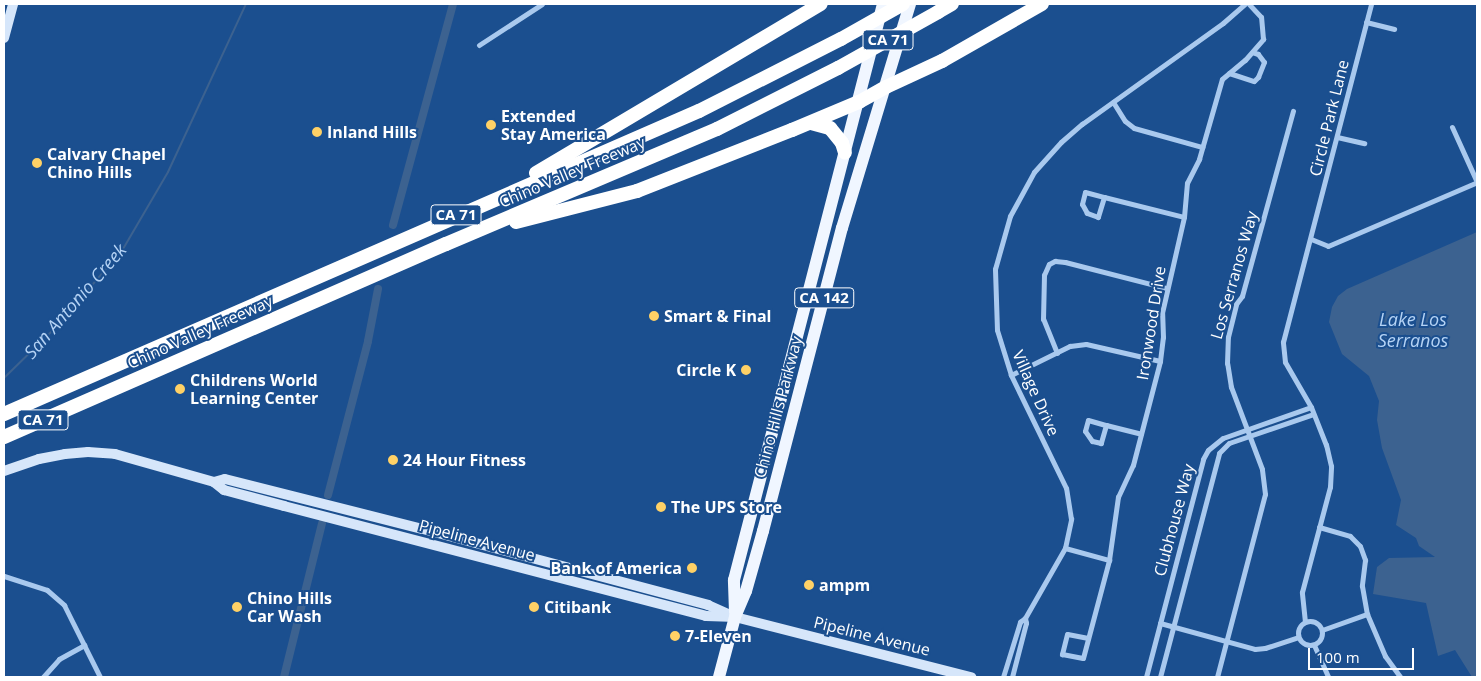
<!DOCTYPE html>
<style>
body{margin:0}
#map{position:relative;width:1481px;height:681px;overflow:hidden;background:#1b4f8f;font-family:"Open Sans",sans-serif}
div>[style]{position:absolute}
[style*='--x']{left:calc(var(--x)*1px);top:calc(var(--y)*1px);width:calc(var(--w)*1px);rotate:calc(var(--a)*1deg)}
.water>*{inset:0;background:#3c6290}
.stream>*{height:2px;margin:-1px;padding:0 1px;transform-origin:1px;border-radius:1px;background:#3c6290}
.canal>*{height:8px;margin:-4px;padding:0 4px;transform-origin:4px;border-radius:4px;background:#3c6290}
.street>*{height:5px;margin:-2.5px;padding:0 2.5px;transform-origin:2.5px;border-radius:2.5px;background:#a9c9ee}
.street>.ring{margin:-2.5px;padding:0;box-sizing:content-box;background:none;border:5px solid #a9c9ee;border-radius:50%}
.secondary>*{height:10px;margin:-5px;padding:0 5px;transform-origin:5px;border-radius:5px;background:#d6e6fa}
.primary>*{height:12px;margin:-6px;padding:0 6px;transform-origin:6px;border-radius:6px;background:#f0f6ff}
.highway>*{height:14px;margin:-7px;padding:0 7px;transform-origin:7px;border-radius:7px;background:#fff}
.highway-bridge>*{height:14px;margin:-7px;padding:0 7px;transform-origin:7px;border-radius:7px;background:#fff}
.dots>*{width:14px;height:14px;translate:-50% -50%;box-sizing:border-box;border:2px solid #1b4f8f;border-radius:50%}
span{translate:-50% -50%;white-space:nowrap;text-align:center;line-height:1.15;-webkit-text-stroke:4px #1b4f8f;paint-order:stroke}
.shield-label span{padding:1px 4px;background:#1b4f8f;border:1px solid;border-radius:4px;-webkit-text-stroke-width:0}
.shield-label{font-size:15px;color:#fff;font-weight:700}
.poi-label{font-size:16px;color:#fff;font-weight:700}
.left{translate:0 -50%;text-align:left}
.right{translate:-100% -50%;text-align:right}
.street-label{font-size:16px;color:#fff}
.water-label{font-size:18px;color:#b5d3f5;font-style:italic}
.frame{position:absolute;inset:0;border:5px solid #fff;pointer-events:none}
.scale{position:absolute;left:1308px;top:648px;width:106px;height:22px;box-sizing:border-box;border:2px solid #fff;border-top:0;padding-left:6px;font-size:15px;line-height:18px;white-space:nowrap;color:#fff;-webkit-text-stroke:4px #1b4f8f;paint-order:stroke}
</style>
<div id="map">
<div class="water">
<i style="clip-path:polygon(1477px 232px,1477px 677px,1472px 677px,1455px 650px,1438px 656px,1426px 603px,1373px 594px,1377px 567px,1389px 558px,1435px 557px,1419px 546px,1416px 538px,1396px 525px,1401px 500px,1382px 448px,1377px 420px,1379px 401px,1369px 376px,1342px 354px,1329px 322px,1332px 307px,1338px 296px,1347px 289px)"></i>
</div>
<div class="stream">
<i style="--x:4;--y:378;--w:73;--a:-44.4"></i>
<i style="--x:56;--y:327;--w:103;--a:-49.3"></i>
<i style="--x:123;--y:249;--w:89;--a:-59.7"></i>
<i style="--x:168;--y:172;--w:185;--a:-65.1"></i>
</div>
<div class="canal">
<i style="--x:393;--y:225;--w:229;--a:-74.8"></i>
<i style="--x:328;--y:495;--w:159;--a:-75.4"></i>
<i style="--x:368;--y:341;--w:53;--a:-79.1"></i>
<i style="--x:284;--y:677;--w:158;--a:-76.1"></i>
</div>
<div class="street">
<i style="--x:1366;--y:22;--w:29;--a:14"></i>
<i style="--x:479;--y:45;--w:75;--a:-33.1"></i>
<i style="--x:1229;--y:73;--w:26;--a:18"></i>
<i style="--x:1254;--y:81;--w:6;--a:-45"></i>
<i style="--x:1258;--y:77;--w:16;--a:-68"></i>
<i style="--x:1264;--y:62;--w:10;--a:-127"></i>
<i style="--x:1258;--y:54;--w:6;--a:-162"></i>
<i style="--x:1113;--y:102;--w:22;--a:58"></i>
<i style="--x:1125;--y:121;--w:11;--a:38"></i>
<i style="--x:1134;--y:128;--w:71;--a:15.6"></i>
<i style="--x:1452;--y:127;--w:60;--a:65.6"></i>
<i style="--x:1337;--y:137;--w:28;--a:13"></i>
<i style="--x:1104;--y:197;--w:21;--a:107"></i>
<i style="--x:1098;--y:217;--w:12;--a:-160"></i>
<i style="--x:1087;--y:213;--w:10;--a:-119"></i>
<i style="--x:1082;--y:204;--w:12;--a:-76"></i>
<i style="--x:1085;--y:192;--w:20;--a:15"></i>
<i style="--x:1104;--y:197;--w:82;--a:14"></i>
<i style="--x:1311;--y:239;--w:18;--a:22"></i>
<i style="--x:1328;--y:246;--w:162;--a:-23.2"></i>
<i style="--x:1057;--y:353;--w:37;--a:-112"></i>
<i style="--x:1043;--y:319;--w:44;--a:-88.7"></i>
<i style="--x:1044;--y:275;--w:12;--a:-66"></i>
<i style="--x:1049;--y:264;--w:7;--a:-27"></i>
<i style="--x:1055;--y:261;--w:10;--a:6"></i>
<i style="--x:1065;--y:262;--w:104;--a:14.4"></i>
<i style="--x:1011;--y:375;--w:66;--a:-26.2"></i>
<i style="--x:1070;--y:346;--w:16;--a:-7"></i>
<i style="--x:1086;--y:344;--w:76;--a:12.9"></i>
<i style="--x:1106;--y:425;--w:19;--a:106"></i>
<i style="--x:1101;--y:443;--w:9;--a:-167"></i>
<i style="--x:1092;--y:441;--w:12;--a:-125"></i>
<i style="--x:1085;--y:431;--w:11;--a:-75"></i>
<i style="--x:1088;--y:420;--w:19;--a:16"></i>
<i style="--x:1106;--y:425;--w:36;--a:14"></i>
<i style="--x:1319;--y:527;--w:32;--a:16"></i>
<i style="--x:1350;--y:536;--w:14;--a:45"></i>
<i style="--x:1360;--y:546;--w:15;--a:70"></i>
<i style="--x:1365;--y:560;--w:26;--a:97"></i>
<i style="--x:1362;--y:586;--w:28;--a:80"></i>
<i style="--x:1367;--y:614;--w:46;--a:66.8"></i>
<i style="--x:1385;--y:656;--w:26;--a:54"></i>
<i style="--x:1065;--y:548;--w:46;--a:15.3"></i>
<i style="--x:4;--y:576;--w:45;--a:18"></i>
<i style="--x:47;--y:590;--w:23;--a:41"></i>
<i style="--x:64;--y:605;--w:80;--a:63.4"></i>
<i class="ring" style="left:1298px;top:621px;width:19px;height:19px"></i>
<i style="--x:1305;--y:622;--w:30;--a:-96"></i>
<i style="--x:1302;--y:592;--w:109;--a:-75.1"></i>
<i style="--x:1330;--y:487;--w:21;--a:-87"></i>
<i style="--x:1331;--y:466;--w:22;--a:-103"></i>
<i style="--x:1326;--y:445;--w:41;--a:-111.5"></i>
<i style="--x:1311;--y:407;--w:52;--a:-120"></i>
<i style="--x:1285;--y:362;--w:20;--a:-96"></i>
<i style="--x:1283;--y:342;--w:349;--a:-75.4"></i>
<i style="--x:1160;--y:623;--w:98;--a:15.3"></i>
<i style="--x:1255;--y:649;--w:10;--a:-6"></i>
<i style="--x:1265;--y:648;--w:35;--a:-18"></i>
<i style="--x:1322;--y:630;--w:48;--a:-19.6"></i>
<i style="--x:1088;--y:638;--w:21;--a:-169"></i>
<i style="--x:1067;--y:634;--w:21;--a:104"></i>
<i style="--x:1062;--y:654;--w:21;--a:11"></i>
<i style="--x:1083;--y:658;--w:101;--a:-75.1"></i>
<i style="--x:1109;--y:560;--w:64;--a:-81.9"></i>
<i style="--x:1118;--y:497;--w:35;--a:-65"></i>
<i style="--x:1133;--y:465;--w:107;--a:-75.4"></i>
<i style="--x:1160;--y:361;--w:24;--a:-83"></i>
<i style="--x:1163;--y:337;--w:24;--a:-92"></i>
<i style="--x:1162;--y:313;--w:98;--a:-77.1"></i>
<i style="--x:1184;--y:217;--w:34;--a:-85"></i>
<i style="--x:1187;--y:183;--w:27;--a:-63"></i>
<i style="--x:1199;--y:159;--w:83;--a:-74"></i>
<i style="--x:1222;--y:79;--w:30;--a:-40"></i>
<i style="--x:1245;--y:60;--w:28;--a:-49"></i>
<i style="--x:1263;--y:39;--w:22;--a:-95"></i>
<i style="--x:1261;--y:17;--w:18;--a:-133"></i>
<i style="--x:1314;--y:645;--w:35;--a:66"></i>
<i style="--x:43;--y:677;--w:24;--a:-48"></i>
<i style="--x:59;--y:659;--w:29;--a:-29"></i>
<i style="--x:1003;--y:677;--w:58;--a:-72.8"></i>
<i style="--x:1020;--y:622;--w:6;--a:-39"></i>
<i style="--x:1025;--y:618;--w:81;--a:-60.3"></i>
<i style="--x:1065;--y:548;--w:30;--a:-78"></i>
<i style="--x:1071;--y:519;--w:31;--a:-99"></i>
<i style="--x:1066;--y:488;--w:126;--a:-116"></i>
<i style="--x:1011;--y:375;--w:47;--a:-107.3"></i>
<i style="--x:997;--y:330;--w:61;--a:-91.9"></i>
<i style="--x:995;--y:269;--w:55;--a:-74.2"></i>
<i style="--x:1010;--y:216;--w:50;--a:-61.4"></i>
<i style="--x:1034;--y:172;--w:40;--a:-48"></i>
<i style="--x:1061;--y:142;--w:28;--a:-41"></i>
<i style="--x:1082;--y:124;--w:173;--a:-35.6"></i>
<i style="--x:1223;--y:23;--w:29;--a:-41"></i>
<i style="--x:1012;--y:677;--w:56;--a:-75.5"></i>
<i style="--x:1026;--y:623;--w:5;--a:-101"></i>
<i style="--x:1146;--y:677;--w:225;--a:-75.3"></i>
<i style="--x:1203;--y:459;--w:10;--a:-61"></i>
<i style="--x:1208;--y:450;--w:19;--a:-39"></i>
<i style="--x:1223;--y:438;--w:93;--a:-19.4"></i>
<i style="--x:1160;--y:677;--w:232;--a:-75.2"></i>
<i style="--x:1219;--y:453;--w:14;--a:-45"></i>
<i style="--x:1229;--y:443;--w:89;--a:-19"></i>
<i style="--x:1217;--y:677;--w:189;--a:-75.3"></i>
<i style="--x:1265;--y:494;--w:25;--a:-97"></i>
<i style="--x:1262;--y:469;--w:88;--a:-110.7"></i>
<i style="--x:1231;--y:387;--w:24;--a:-99"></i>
<i style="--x:1227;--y:363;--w:26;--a:-88"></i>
<i style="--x:1228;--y:337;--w:34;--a:-76"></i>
<i style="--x:1236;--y:304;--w:10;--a:-53"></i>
<i style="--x:1242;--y:296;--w:192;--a:-74.6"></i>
</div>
<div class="secondary">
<i style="--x:4;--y:38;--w:35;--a:-75"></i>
<i style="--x:4;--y:471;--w:37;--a:-19"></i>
<i style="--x:39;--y:459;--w:26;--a:-11"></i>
<i style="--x:65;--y:454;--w:23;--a:-5"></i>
<i style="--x:88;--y:452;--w:27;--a:4"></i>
<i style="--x:115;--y:454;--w:103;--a:15.8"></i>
<i style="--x:214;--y:482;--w:13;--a:39"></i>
<i style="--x:224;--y:490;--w:62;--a:14.9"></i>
<i style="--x:284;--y:506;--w:436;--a:14.6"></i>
<i style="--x:706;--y:616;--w:23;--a:2"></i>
<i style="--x:214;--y:482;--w:11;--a:-15"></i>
<i style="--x:225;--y:479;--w:204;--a:14.2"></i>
<i style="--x:423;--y:529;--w:295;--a:14.9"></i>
<i style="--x:708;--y:605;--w:30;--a:24"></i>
<i style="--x:735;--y:617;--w:244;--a:14.3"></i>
</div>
<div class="primary">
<i style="--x:735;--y:612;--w:32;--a:-92"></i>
<i style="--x:734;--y:580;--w:595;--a:-75.5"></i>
<i style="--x:719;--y:677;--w:62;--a:-75.1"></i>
<i style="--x:735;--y:617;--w:28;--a:-67"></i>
<i style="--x:746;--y:591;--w:62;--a:-74.2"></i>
<i style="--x:763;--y:531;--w:313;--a:-75.4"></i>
<i style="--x:842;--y:228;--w:234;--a:-73.1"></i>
</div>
<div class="highway">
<i style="--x:938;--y:12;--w:16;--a:-30"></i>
<i style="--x:811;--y:123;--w:20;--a:15"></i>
<i style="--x:830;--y:128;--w:19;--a:51"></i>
<i style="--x:842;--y:143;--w:10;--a:73"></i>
<i style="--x:536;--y:173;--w:331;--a:-30.7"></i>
<i style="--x:516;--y:222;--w:125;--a:-14.4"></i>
<i style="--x:637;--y:191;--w:167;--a:-21.5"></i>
<i style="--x:792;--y:130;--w:73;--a:-22.7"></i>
<i style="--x:859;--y:102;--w:31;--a:-29"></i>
<i style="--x:886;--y:87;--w:62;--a:-24.9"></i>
<i style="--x:942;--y:61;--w:115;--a:-29.7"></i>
<i style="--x:4;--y:414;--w:758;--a:-23.56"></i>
<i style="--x:699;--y:111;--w:159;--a:-26.9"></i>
<i style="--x:4;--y:437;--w:482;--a:-23.6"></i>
<i style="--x:446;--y:244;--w:294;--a:-23"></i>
<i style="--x:717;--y:129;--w:136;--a:-26.8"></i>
</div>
<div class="highway-bridge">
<i style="--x:841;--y:39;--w:71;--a:-29.4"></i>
<i style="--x:838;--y:68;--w:115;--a:-29.2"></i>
</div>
<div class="dots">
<i style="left:491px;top:125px;background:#ffd166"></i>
<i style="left:317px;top:132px;background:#ffd166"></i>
<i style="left:37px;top:163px;background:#ffd166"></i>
<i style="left:654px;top:316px;background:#ffd166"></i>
<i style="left:746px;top:370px;background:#ffd166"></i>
<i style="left:180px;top:389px;background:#ffd166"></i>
<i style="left:393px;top:460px;background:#ffd166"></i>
<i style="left:661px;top:507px;background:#ffd166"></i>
<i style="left:692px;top:568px;background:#ffd166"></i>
<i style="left:809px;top:585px;background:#ffd166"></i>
<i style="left:237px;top:607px;background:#ffd166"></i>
<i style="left:534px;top:607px;background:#ffd166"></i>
<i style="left:675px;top:636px;background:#ffd166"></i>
</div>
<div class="shield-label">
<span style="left:888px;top:40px">CA 71</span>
<span style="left:456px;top:215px">CA 71</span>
<span style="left:824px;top:298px">CA 142</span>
<span style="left:43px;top:420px">CA 71</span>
</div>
<div class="poi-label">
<span class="left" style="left:501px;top:125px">Extended<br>Stay America</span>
<span class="left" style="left:327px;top:132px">Inland Hills</span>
<span class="left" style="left:47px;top:163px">Calvary Chapel<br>Chino Hills</span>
<span class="left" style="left:664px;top:316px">Smart &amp; Final</span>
<span class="right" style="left:736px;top:370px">Circle K</span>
<span class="left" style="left:190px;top:389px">Childrens World<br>Learning Center</span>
<span class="left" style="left:403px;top:460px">24 Hour Fitness</span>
<span class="left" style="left:671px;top:507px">The UPS Store</span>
<span class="right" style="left:682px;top:568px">Bank of America</span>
<span class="left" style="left:819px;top:585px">ampm</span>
<span class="left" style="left:247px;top:607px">Chino Hills<br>Car Wash</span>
<span class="left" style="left:544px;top:607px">Citibank</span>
<span class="left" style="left:685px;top:636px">7-Eleven</span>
</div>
<div class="street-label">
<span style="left:1329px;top:118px;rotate:-76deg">Circle Park Lane</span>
<span style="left:572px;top:172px;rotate:-23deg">Chino Valley Freeway</span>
<span style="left:1234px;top:275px;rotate:-74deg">Los Serranos Way</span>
<span style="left:1151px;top:323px;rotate:-81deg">Ironwood Drive</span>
<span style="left:200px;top:332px;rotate:-24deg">Chino Valley Freeway</span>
<span style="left:1036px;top:393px;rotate:66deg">Village Drive</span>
<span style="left:778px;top:407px;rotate:-75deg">Chino Hills Parkway</span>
<span style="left:1174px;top:520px;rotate:-75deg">Clubhouse Way</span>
<span style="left:477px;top:540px;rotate:15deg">Pipeline Avenue</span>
<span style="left:872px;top:636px;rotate:14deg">Pipeline Avenue</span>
</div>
<div class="water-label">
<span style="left:75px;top:301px;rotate:-49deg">San Antonio Creek</span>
<span style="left:1413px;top:330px">Lake Los<br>Serranos</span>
</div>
<div class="frame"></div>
<div class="scale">100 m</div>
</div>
